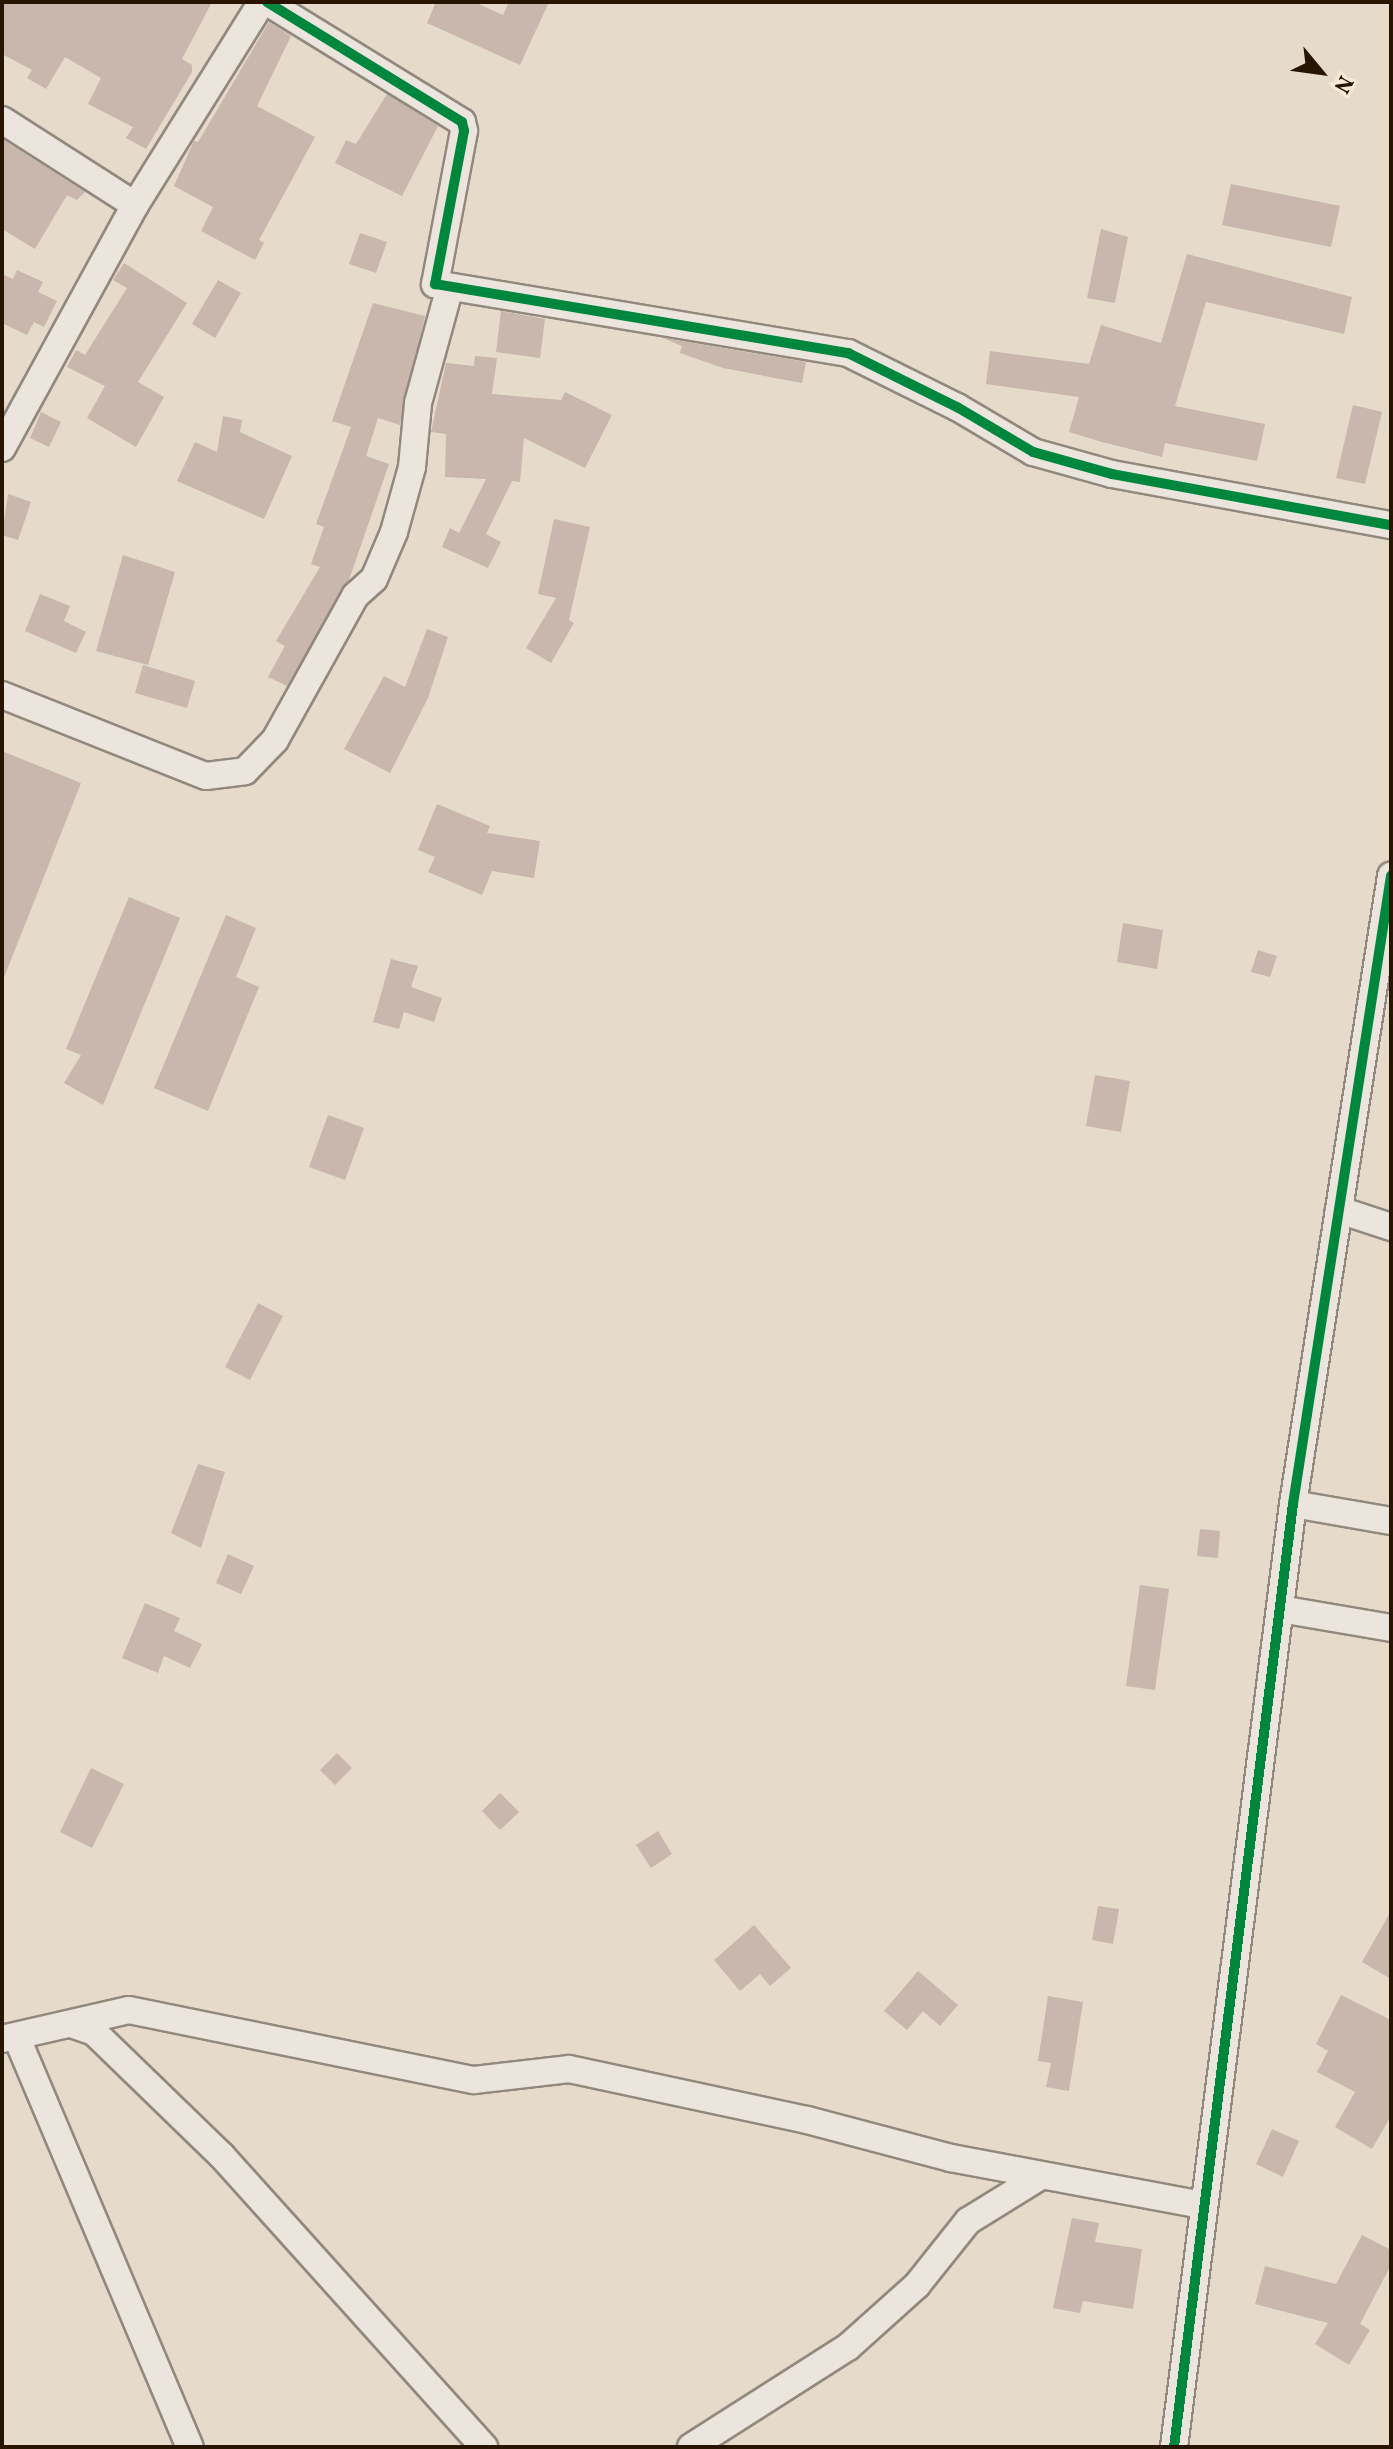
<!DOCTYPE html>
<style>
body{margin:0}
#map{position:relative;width:1393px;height:2449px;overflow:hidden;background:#e6dbcb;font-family:Vollkorn,serif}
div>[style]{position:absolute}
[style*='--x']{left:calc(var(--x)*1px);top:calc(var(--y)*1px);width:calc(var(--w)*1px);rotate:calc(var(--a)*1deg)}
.building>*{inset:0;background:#c9b6ac}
.roads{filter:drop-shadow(2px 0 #92897e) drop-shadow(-2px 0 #92897e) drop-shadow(0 2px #92897e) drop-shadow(0 -2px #92897e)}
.minor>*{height:26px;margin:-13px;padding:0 13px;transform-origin:13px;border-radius:13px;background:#ebe5dd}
.cycleway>*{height:10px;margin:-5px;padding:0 5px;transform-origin:5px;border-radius:5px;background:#00873e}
span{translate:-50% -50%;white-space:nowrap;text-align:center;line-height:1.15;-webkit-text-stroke:8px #f6ead6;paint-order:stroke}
.frame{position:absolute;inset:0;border:4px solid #271502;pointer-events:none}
.north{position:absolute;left:1281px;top:32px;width:80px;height:80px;-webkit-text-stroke:6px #f6ead6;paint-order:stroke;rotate:119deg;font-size:22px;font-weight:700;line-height:32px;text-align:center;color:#271502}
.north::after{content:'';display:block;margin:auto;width:28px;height:36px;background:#271502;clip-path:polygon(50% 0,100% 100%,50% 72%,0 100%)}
</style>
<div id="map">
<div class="building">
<i style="clip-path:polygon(2px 2px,212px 2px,182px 59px,192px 65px,192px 72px,146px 149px,126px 138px,133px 127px,88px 104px,101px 78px,65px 57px,46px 89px,27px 78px,32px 70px,2px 54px)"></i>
<i style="clip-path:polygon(436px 2px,474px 2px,503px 15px,509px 2px,549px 2px,520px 65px,427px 23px)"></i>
<i style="clip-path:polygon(269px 22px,291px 36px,257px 106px,315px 137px,259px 240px,264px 243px,255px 260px,201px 231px,213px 207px,174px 186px,194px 141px,198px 142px)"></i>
<i style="clip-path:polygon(387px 94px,438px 126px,402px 196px,335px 163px,346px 140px,356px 144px)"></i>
<i style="clip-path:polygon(2px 139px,85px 192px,77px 200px,67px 195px,35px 249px,2px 229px)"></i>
<i style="clip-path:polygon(1231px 184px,1340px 206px,1331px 247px,1222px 225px)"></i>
<i style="clip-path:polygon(1101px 229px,1128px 237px,1115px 303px,1087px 298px)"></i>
<i style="clip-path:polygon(360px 233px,387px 242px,376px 273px,349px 264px)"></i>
<i style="clip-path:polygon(1187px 254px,1352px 297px,1344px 334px,1206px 302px,1175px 406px,1265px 424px,1257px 461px,1165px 443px,1162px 457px,1102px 442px,1069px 432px,1079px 397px,986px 384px,990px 351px,1089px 364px,1101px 325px,1161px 343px)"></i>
<i style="clip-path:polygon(124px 263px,187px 303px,138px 382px,164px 397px,136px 447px,87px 418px,105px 386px,67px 367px,76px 350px,85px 355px,127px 288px,113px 280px)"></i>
<i style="clip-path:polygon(17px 270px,43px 282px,38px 292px,57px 301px,44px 327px,34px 322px,27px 335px,2px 323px,2px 274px,13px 279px)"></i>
<i style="clip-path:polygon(218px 280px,241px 293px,215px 338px,192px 324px)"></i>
<i style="clip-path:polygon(373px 303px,425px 316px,400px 425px,378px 418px,366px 456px,389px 464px,349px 580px,287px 686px,268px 677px,285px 646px,276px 641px,320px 567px,311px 564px,324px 527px,316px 524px,351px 427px,332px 421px)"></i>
<i style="clip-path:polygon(501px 311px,545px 319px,540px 358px,496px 352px)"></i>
<i style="clip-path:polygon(663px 338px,806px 362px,802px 383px,723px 368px,680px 353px,682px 346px)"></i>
<i style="clip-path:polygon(475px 356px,497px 358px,492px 394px,561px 400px,565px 392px,612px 415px,585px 468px,524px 438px,520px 482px,512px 481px,486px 534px,501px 542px,488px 568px,442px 547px,450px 528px,459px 533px,486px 479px,445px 477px,446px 434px,431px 432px,446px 363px,474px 366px)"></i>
<i style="clip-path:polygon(1353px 405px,1382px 412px,1365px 484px,1336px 478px)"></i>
<i style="clip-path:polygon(41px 412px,61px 422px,49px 447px,30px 438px)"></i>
<i style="clip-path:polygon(223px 416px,242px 420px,240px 432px,292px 456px,264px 519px,177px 481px,195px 442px,217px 452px)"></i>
<i style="clip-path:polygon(8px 494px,31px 502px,18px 540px,2px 535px)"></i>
<i style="clip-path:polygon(554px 519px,590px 527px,569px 620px,574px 623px,551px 663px,526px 648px,556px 598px,538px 594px)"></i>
<i style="clip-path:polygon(123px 555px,175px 572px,148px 665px,96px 651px)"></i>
<i style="clip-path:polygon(40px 594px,70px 606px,64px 621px,86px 632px,76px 653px,25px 631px)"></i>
<i style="clip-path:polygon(427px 629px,448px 637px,428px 698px,390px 773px,344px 749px,384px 676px,405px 687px)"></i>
<i style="clip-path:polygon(143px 665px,195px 681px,187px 708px,135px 693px)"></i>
<i style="clip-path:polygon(2px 751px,81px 783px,3px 980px,2px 980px)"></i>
<i style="clip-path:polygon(437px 804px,490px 826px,487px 833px,540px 841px,534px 878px,492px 871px,482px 895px,428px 872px,435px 857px,418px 850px)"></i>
<i style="clip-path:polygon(129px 897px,180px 918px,103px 1105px,64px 1083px,81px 1055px,66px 1049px)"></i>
<i style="clip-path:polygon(226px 915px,256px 928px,236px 977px,259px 987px,208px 1111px,154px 1088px)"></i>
<i style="clip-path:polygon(1123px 923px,1163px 930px,1157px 969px,1117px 962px)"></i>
<i style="clip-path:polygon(1258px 950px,1277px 956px,1270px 977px,1251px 972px)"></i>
<i style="clip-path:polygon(391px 959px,418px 966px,411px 987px,442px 998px,434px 1022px,404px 1012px,399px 1029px,373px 1022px)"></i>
<i style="clip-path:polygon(1095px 1075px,1130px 1081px,1121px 1132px,1086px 1126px)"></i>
<i style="clip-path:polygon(328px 1115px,364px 1128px,345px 1180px,309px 1167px)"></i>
<i style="clip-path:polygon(258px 1303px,283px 1316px,250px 1380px,225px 1367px)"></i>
<i style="clip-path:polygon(198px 1464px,225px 1472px,201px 1548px,171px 1533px)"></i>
<i style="clip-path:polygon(1200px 1529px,1220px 1531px,1218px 1558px,1197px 1556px)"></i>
<i style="clip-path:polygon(228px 1554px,254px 1566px,241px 1594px,216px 1583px)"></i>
<i style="clip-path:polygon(1140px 1585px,1169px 1589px,1155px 1690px,1126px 1686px)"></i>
<i style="clip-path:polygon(145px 1603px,180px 1618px,174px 1631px,202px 1644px,190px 1668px,164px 1656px,158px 1673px,122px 1658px)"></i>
<i style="clip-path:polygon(337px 1753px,352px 1768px,335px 1785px,320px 1770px)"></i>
<i style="clip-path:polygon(91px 1768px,124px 1784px,92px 1848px,60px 1832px)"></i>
<i style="clip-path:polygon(500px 1793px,519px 1812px,500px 1830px,482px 1811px)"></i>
<i style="clip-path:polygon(658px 1831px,672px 1854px,651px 1868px,636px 1845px)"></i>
<i style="clip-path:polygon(1098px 1906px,1119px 1909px,1113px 1944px,1092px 1940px)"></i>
<i style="clip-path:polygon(1391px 1911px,1391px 1979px,1362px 1962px)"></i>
<i style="clip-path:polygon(754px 1925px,791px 1968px,770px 1986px,760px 1974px,740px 1991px,714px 1960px)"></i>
<i style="clip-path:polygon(918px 1971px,958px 2005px,940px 2026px,923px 2011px,907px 2030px,884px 2011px)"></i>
<i style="clip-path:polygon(1341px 1995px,1391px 2020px,1391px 2116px,1372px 2149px,1335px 2127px,1355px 2092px,1317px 2072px,1328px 2051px,1316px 2044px)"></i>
<i style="clip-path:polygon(1048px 1996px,1083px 2002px,1069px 2091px,1046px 2087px,1051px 2063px,1038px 2061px)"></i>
<i style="clip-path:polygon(1272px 2129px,1299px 2141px,1283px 2177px,1256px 2164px)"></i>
<i style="clip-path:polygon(1072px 2218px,1099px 2223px,1095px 2242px,1142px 2249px,1133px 2309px,1083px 2301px,1080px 2313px,1053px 2308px)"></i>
<i style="clip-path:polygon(1362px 2235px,1391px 2250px,1391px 2265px,1360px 2324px,1370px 2330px,1349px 2365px,1315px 2344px,1328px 2323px,1255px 2304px,1265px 2266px,1336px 2284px)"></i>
</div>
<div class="roads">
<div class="minor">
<i style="--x:267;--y:2;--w:229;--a:31.6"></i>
<i style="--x:462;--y:122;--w:9;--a:77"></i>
<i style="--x:464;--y:131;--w:156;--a:100.7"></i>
<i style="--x:435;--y:284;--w:419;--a:9.5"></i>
<i style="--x:848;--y:353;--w:122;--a:26.4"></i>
<i style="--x:957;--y:407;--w:88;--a:30.6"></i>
<i style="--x:1033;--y:452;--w:82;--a:15.6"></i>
<i style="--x:1112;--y:474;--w:284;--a:10.4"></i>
<i style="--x:2;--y:120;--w:158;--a:32.6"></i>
<i style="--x:2;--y:448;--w:277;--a:-61.3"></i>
<i style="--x:135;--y:205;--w:239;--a:-58"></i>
<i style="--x:2;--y:695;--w:219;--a:21.7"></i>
<i style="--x:206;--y:776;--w:39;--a:-7"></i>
<i style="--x:245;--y:771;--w:43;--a:-45.9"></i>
<i style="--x:275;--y:740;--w:165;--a:-60.9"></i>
<i style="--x:355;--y:596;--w:25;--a:-42"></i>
<i style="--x:374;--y:579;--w:51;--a:-66.9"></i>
<i style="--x:394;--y:532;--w:67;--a:-74.5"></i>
<i style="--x:412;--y:467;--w:64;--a:-84.6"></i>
<i style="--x:418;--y:403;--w:120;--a:-74.6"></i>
<i style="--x:1339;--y:1210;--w:55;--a:18.1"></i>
<i style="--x:1293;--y:1504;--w:99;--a:9.8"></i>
<i style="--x:1280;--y:1609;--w:113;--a:9.7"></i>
<i style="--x:74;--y:2025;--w:21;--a:19"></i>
<i style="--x:94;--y:2032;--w:178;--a:44.1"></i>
<i style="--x:222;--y:2156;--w:392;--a:48"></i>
<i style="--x:17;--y:2038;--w:444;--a:67.1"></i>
<i style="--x:2;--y:2039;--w:130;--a:-12.9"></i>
<i style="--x:129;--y:2010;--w:352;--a:11.5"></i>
<i style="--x:474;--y:2080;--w:96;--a:-6.6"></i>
<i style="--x:569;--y:2069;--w:243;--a:12.1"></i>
<i style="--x:807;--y:2120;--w:149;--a:14.8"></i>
<i style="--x:951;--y:2158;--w:254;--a:10.6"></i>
<i style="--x:691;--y:2447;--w:186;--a:-32.5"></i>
<i style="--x:848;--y:2347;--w:93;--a:-41.9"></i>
<i style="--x:917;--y:2285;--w:82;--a:-51.4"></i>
<i style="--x:968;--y:2221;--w:86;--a:-31.7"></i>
<i style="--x:1174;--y:2447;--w:950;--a:-82.81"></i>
<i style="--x:1293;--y:1504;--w:636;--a:-81.13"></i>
</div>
</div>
<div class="cycleway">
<i style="--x:267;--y:2;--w:229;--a:31.6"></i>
<i style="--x:462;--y:122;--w:9;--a:77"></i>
<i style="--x:464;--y:131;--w:156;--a:100.7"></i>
<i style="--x:435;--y:284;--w:419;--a:9.5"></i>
<i style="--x:848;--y:353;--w:122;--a:26.4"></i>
<i style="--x:957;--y:407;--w:88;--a:30.6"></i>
<i style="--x:1033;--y:452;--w:82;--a:15.6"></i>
<i style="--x:1112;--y:474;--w:284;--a:10.4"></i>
<i style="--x:1174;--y:2447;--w:950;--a:-82.81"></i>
<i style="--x:1293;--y:1504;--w:636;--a:-81.13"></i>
</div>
<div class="frame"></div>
<div class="north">N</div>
</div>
